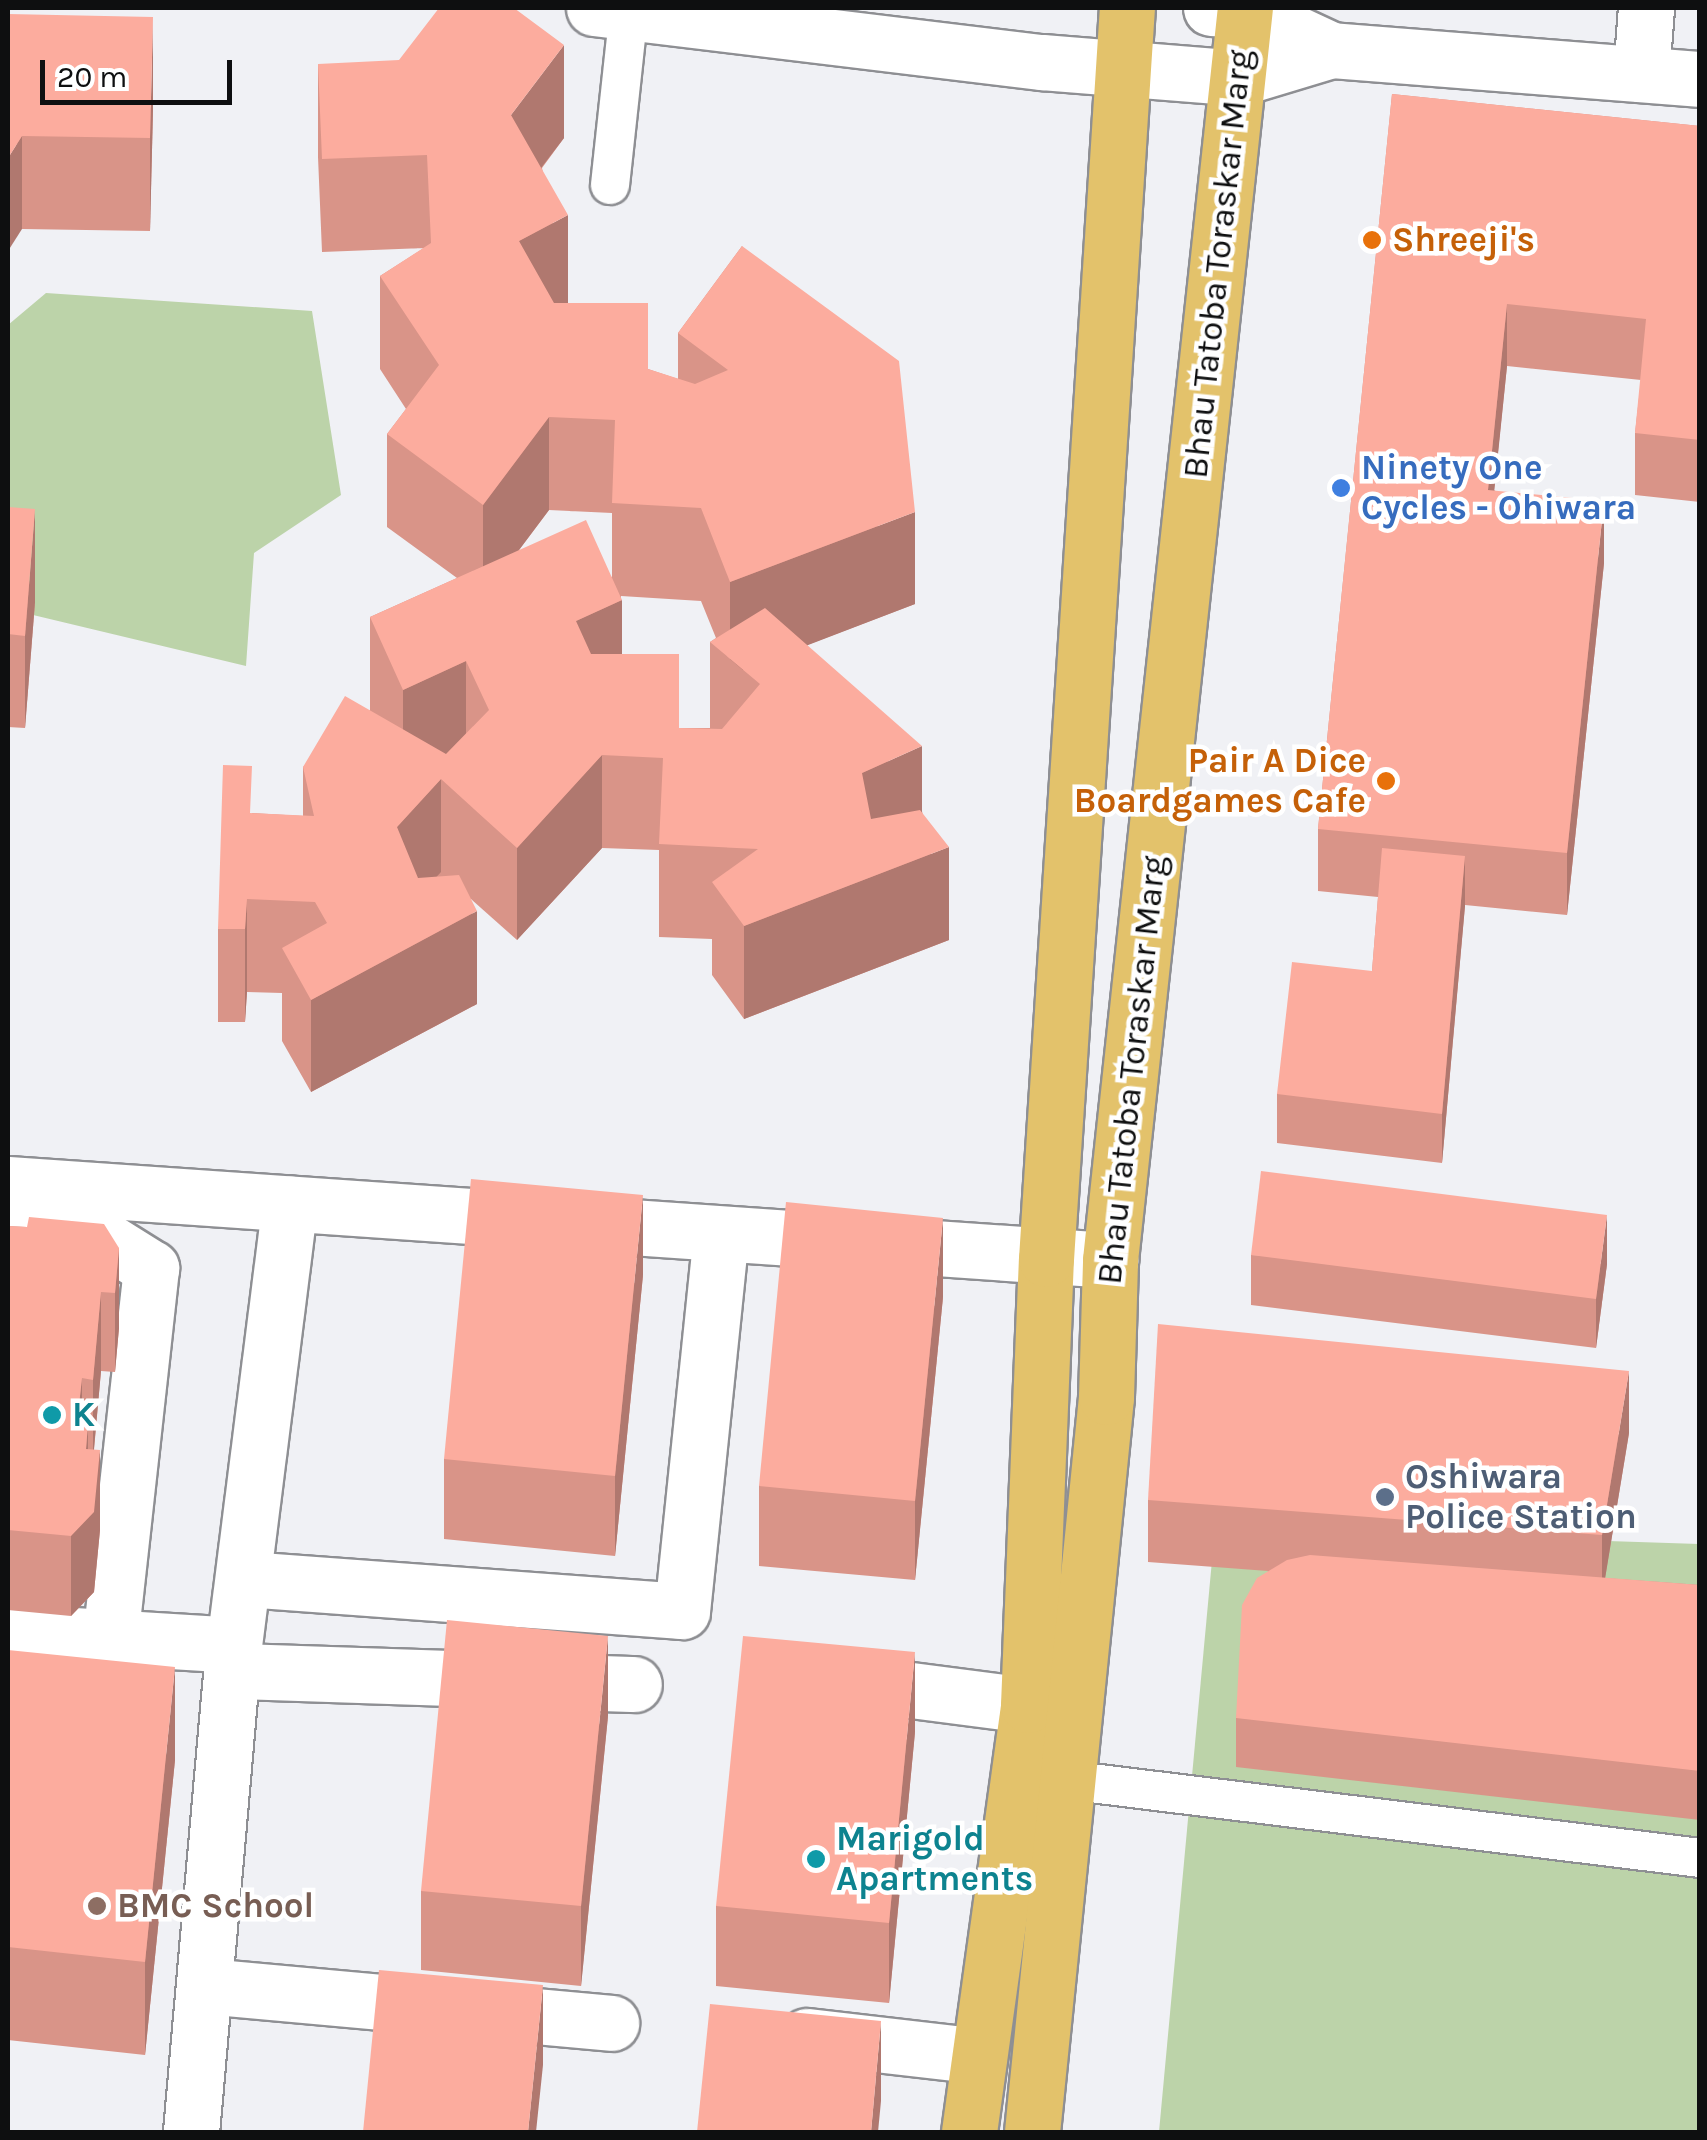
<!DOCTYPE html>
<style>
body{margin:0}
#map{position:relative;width:1707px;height:2140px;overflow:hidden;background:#f0f1f5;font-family:Karla,sans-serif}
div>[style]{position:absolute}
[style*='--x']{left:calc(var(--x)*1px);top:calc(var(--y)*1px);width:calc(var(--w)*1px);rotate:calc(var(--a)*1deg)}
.green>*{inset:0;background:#bcd3a9}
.roads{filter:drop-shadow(2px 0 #8e8f93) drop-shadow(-2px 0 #8e8f93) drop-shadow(0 2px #8e8f93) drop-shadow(0 -2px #8e8f93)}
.service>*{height:38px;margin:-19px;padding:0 19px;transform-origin:19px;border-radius:19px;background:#fff}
.minor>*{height:55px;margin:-27.5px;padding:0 27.5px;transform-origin:27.5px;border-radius:27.5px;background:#fff}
.tertiary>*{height:55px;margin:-27.5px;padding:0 27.5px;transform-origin:27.5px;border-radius:27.5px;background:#fff}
.primary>*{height:55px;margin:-27.5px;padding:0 27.5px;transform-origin:27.5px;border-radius:27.5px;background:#e3c26b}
.wall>*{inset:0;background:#d99488}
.shaded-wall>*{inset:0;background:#b0786f}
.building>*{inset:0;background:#fcac9e}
.dots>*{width:28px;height:28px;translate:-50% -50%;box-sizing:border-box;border:5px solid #fff;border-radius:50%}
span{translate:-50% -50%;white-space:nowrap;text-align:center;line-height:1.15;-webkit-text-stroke:9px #fff;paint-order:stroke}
.food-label{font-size:35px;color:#c56008;font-weight:700}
.left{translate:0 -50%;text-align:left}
.right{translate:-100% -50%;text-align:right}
.street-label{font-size:35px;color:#0e0f10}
.shop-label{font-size:35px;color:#366cbe;font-weight:700}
.culture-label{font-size:35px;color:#0d838f;font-weight:700}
.service-label{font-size:35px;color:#4e5e75;font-weight:700}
.education-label{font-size:35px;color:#785e54;font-weight:700}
.frame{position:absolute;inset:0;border:10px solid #0e0f10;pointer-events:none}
.scale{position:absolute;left:40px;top:60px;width:192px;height:45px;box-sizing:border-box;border:5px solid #0e0f10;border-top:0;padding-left:12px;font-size:30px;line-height:35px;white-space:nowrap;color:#0e0f10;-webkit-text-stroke:8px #fff;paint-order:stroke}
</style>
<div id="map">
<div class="green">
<i style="clip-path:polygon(46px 293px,312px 311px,341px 495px,254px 553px,246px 666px,8px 609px,8px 325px)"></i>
<i style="clip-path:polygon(1215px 1528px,1699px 1544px,1699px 2132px,1159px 2132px)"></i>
</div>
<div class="roads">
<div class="service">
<i style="--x:610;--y:185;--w:175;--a:-83.8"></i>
<i style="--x:1067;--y:1780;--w:638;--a:7.02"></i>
</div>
<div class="minor">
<i style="--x:1641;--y:74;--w:66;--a:-85.7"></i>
<i style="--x:8;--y:1184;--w:1105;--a:3.95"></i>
<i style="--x:8;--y:1231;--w:95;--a:4.2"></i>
<i style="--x:103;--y:1238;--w:57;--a:32"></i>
<i style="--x:151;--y:1268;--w:372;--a:96.3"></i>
<i style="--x:246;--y:1579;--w:437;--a:4.2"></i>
<i style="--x:682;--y:1611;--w:378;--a:-84.1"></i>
<i style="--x:8;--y:1631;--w:226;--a:3.5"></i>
<i style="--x:236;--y:1671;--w:398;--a:1.9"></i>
<i style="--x:842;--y:1681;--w:188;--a:7.4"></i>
<i style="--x:205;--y:1986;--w:408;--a:5.2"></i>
<i style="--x:807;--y:2036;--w:173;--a:6.6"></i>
<i style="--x:191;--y:2132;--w:489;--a:-85"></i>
<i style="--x:234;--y:1645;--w:445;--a:-82.8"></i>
</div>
<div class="tertiary">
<i style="--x:594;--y:8;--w:451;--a:6.9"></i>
<i style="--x:1042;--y:62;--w:198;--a:4.6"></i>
<i style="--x:1239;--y:78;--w:96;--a:-16.9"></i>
<i style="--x:1211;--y:8;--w:34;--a:3"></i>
<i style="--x:1245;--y:10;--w:95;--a:24.9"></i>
<i style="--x:1331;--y:50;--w:370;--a:4.5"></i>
</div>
<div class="primary">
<i style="--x:969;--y:2132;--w:431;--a:-82.1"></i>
<i style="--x:1028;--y:1705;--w:446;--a:-87.7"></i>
<i style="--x:1046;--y:1259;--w:1254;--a:-86.3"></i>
<i style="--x:1032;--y:2132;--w:739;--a:-84.25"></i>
<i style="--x:1106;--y:1397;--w:137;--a:-88.3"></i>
<i style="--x:1110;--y:1260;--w:1259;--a:-83.85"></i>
</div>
</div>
<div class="wall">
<i style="clip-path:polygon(8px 14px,153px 109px,150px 231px,22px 229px)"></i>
<i style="clip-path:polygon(evenodd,318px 64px,564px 138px,542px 168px,568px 303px,648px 369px,678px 379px,678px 333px,742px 246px,915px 604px,807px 645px,922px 811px,949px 940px,744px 1019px,712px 975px,712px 939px,659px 937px,659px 850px,602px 848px,517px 940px,471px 899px,477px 1004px,311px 1092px,282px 1041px,282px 993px,247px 992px,245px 1022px,218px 1022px,218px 929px,252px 813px,303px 816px,303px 767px,370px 710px,370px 617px,457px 578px,387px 527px,387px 434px,406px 409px,380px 369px,380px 276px,424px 248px,322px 252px,318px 157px,318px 64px,549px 510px,612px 513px,612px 577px,519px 550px,549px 510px,318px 64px,621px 596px,701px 601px,716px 638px,710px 642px,710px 728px,679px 728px,622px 654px,621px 596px)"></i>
<i style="clip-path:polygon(1392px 94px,1700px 126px,1700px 502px,1635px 495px,1635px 433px,1641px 380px,1507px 366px,1494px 490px,1604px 563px,1567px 915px,1465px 905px,1442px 1163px,1277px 1143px,1277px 1094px,1372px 971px,1378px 897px,1318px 891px,1318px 829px)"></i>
<i style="clip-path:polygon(8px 507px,35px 602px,25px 728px,8px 727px)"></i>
<i style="clip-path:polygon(8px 1226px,27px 1227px,119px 1248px,119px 1328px,115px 1372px,101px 1371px,94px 1450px,100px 1530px,94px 1592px,71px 1616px,8px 1610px)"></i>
<i style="clip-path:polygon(1251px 1255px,1607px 1264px,1596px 1348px,1251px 1305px)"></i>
<i style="clip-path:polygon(643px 1275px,615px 1556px,444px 1539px,444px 1459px)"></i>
<i style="clip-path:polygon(943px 1297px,915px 1580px,759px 1566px,759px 1486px)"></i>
<i style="clip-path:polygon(1629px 1433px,1605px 1578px,1700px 1585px,1700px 1820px,1236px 1767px,1236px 1718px,1268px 1571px,1148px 1562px,1148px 1500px)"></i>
<i style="clip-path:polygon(8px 1650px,175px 1760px,145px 2055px,8px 2040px)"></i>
<i style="clip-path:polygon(608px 1716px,581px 1986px,421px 1970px,421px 1891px)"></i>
<i style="clip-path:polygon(915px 1732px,889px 2003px,716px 1986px,716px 1906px)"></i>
</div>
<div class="shaded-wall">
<i style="clip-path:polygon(153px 17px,153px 109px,150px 231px,150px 138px)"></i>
<i style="clip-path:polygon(564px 45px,564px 138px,511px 207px,511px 115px)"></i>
<i style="clip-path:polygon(22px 136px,22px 229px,8px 251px,8px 158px)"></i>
<i style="clip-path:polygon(568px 215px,568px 307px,519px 334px,519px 241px)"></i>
<i style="clip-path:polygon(1507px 304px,1507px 366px,1488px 552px,1488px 490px)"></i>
<i style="clip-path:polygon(549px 417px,549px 510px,483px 598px,483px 505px)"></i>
<i style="clip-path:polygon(1604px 501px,1604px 563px,1567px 915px,1567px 853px)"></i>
<i style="clip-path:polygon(35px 509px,35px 602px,25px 728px,25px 636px)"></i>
<i style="clip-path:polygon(915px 512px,915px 604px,743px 670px,730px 659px,730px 582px)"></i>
<i style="clip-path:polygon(622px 600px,622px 693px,576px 714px,576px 621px)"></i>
<i style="clip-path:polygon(466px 661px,466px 754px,403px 783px,403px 690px)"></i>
<i style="clip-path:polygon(922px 746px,922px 839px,862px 866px,862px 773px)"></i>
<i style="clip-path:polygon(602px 755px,602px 848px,517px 940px,517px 848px)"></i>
<i style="clip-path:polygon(441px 779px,441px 872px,397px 920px,397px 827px)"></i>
<i style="clip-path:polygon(949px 847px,949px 940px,744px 1019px,744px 926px)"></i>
<i style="clip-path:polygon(1465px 856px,1465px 906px,1442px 1163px,1442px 1114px)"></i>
<i style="clip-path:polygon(247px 899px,247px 992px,245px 1022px,245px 929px)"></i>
<i style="clip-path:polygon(477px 911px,477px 1004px,311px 1092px,311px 1000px)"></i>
<i style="clip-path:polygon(643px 1195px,643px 1275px,615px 1556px,615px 1476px)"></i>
<i style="clip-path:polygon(1607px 1215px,1607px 1264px,1596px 1348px,1596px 1299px)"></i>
<i style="clip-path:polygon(943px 1218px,943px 1297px,915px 1580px,915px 1501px)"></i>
<i style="clip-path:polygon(119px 1248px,119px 1328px,115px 1372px,115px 1293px)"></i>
<i style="clip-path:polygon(101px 1292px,101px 1371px,93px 1459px,93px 1380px)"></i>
<i style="clip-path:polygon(1629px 1371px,1629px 1433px,1602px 1597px,1602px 1535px)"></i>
<i style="clip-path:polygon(82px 1378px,82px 1458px,77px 1423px)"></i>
<i style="clip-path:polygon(88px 1424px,88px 1504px,100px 1450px,100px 1530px,94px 1592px,71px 1616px,71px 1536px,86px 1449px)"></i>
<i style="clip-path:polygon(608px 1636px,608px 1716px,581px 1986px,581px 1906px)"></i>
<i style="clip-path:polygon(915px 1652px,915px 1732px,889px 2003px,889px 1923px)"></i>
<i style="clip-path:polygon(175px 1667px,175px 1760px,145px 2055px,145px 1962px)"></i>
<i style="clip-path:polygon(543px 1985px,543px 2065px,536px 2132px,528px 2132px)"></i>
<i style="clip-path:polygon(881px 2021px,881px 2101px,878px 2132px,871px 2132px)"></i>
</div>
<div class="building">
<i style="clip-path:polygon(439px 8px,514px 8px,564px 45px,511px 115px,568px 215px,519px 241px,554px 303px,648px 303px,648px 369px,695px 384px,728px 370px,678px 333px,742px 246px,899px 361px,915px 512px,730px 582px,701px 508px,612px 503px,615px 420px,549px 417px,483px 505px,387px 434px,439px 365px,380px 276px,431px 243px,427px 155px,322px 159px,318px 64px,399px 60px)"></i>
<i style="clip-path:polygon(8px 14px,153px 17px,150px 138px,22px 136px,8px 158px)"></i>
<i style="clip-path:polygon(1392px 94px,1700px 126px,1700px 440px,1635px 433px,1646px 319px,1507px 304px,1488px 490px,1604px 501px,1567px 853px,1318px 829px)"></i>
<i style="clip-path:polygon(8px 507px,35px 509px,25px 636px,8px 634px)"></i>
<i style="clip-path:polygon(586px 520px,622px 600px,576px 621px,591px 654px,679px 654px,679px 728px,722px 729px,760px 684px,710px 642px,765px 608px,922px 746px,862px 773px,871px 819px,920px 810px,949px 847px,744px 926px,712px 882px,758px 849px,659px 844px,663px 758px,602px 755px,517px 848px,441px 779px,397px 827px,418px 878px,459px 875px,477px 911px,311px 1000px,282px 948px,327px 923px,315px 902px,247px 899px,245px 929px,218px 929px,223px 765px,252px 766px,250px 813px,314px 816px,303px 767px,345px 696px,446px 754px,489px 710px,466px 661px,403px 690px,370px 617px)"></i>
<i style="clip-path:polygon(1382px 848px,1465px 856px,1442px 1114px,1277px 1094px,1292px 962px,1372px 971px)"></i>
<i style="clip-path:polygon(1261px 1171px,1607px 1215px,1596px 1299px,1251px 1255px)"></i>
<i style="clip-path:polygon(471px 1179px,643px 1195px,615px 1476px,444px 1459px)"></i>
<i style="clip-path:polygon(786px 1202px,943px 1218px,915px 1501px,759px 1486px)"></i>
<i style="clip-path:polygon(29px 1217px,104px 1224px,119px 1248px,115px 1293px,101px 1292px,93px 1380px,82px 1378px,77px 1423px,88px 1424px,86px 1449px,100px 1450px,94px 1512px,71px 1536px,8px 1530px,8px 1226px,27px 1227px)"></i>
<i style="clip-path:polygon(1158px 1324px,1629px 1371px,1602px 1535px,1148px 1500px)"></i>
<i style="clip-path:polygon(1310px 1555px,1700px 1585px,1700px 1771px,1236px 1718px,1242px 1605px,1257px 1578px,1287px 1560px)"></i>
<i style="clip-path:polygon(447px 1620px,608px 1636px,581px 1906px,421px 1891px)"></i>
<i style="clip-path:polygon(743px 1636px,915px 1652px,889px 1923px,716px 1906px)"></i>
<i style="clip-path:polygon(8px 1650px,175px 1667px,145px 1962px,8px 1947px)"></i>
<i style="clip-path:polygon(379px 1970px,543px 1985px,528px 2132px,363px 2132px)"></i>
<i style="clip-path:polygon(710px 2004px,881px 2021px,871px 2132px,697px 2132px)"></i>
</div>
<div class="dots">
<i style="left:1372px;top:240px;background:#e8710a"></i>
<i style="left:1341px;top:488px;background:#3f7fe0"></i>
<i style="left:1386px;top:781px;background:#e8710a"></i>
<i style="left:52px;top:1415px;background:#0f9aa8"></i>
<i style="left:1385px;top:1497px;background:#5c6f8a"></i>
<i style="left:816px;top:1859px;background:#0f9aa8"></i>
<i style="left:97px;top:1906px;background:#8d6e63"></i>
</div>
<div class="food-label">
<span class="left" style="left:1392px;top:240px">Shreeji's</span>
<span class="right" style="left:1366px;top:781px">Pair A Dice<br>Boardgames Cafe</span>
</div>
<div class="street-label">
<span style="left:1218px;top:264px;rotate:-84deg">Bhau Tatoba Toraskar Marg</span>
<span style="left:1132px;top:1070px;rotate:-84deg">Bhau Tatoba Toraskar Marg</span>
</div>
<div class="shop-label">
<span class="left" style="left:1361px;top:488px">Ninety One<br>Cycles - Ohiwara</span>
</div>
<div class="culture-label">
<span class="left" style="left:72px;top:1415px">K</span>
<span class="left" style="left:836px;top:1859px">Marigold<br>Apartments</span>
</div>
<div class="service-label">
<span class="left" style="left:1405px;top:1497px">Oshiwara<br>Police Station</span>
</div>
<div class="education-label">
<span class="left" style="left:117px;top:1906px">BMC School</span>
</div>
<div class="frame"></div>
<div class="scale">20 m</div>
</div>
